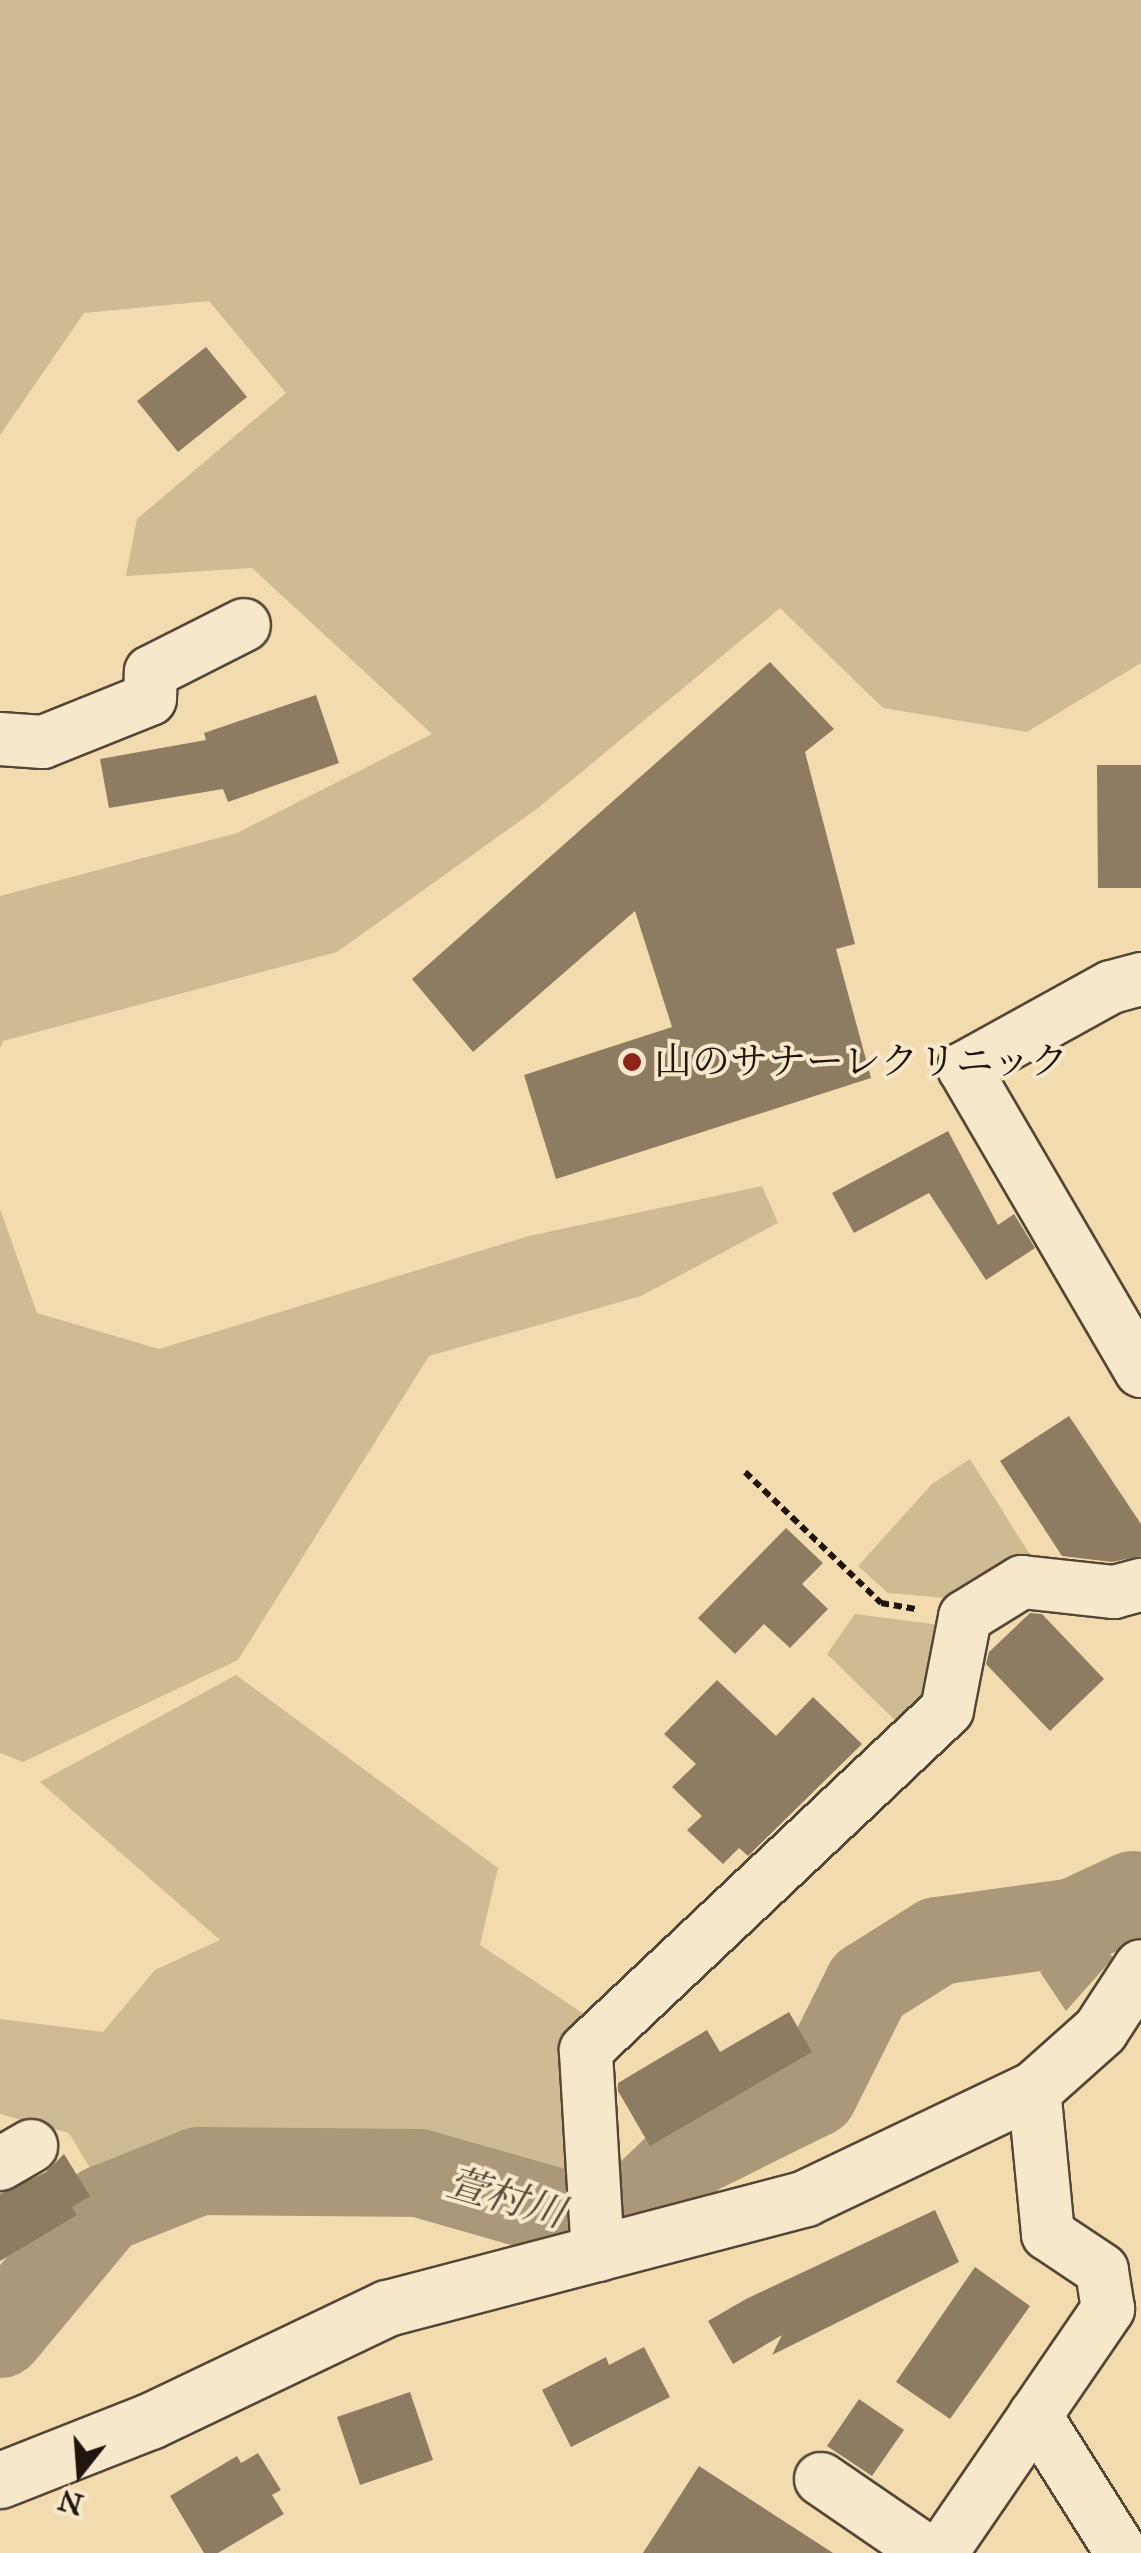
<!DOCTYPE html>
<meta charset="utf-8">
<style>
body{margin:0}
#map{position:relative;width:1141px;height:2553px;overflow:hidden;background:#f2dcaf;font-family:"IM FELL Great Primer","Noto Serif JP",serif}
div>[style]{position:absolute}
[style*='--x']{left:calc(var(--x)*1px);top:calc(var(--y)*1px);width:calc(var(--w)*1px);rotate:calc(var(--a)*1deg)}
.green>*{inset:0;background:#ceba93}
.water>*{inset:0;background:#ab9878}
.river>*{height:88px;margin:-44px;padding:0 44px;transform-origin:44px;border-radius:44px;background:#ab9878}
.building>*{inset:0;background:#8d7c61}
.path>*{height:6px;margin-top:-3px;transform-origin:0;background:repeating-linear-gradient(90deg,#20150d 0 8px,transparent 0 13px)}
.roads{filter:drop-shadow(2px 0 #544736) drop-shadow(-2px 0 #544736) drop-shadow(0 2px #544736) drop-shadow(0 -2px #544736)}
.street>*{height:52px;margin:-26px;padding:0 26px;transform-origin:26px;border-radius:26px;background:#f7e8cb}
.secondary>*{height:55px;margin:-27.5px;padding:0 27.5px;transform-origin:27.5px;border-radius:27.5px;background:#f7e8cb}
.dots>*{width:28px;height:28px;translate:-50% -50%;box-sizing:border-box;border:5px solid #f7e8cb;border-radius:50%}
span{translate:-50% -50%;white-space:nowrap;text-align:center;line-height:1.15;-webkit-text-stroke:8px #f7e8cb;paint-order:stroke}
.poi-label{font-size:38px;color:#20150d}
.left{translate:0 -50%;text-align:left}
.water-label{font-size:40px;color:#584938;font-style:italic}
.north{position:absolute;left:30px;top:2423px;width:100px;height:100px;-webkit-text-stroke:8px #f7e8cb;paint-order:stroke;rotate:197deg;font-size:28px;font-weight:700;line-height:40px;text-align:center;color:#20150d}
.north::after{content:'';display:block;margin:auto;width:35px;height:45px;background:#20150d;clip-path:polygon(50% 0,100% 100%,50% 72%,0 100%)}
</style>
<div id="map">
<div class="green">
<i style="clip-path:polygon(0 0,1141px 0,1141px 663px,1027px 732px,883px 708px,780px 608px,538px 808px,337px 952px,3px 1041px,0 1048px,0 896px,237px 833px,432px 734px,252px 568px,126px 576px,137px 519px,286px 393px,209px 301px,84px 313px,0 435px)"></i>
<i style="clip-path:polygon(762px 1186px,778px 1223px,641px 1296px,429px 1356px,238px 1660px,23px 1762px,0 1753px,0 1209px,37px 1313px,159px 1349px,529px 1236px)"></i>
<i style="clip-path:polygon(970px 1459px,1032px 1558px,957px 1599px,888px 1593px,858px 1566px,932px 1484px)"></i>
<i style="clip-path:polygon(855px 1614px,948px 1626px,938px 1696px,906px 1731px,827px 1654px)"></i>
<i style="clip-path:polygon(236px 1675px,498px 1868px,480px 1945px,590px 2018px,580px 2198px,376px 2149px,184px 2158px,106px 2195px,69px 2133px,0 2114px,0 2019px,103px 2032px,155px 1970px,220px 1940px,40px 1782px)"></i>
</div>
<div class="water">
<i style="clip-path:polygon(1102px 1943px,1113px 1958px,1066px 2011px,1040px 1972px)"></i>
</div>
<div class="river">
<i style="--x:0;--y:2334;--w:163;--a:-50.2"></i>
<i style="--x:104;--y:2209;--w:102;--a:-21.8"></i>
<i style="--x:199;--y:2171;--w:220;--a:0.5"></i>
<i style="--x:419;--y:2173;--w:176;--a:15.9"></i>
<i style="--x:588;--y:2221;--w:51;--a:-15.9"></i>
<i style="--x:637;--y:2207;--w:78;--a:-44"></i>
<i style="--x:693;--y:2153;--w:135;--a:-26.4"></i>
<i style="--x:814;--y:2093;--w:121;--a:-63.4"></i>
<i style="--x:868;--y:1985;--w:83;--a:-32.2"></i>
<i style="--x:938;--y:1941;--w:138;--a:-7.9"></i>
<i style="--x:1075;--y:1922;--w:64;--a:-25"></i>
</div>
<div class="building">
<i style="clip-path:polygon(206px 347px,247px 397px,178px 452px,137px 401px)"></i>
<i style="clip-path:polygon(770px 662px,834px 729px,805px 752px,855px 944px,836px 949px,871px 1078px,556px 1179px,524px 1075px,672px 1027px,635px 911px,473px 1052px,412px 979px)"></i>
<i style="clip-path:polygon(316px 695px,339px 763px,228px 802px,223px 789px,109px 808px,100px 759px,206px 740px,204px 733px)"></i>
<i style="clip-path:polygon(1097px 765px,1141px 765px,1141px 888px,1098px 888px)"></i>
<i style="clip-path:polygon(948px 1131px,998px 1225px,1014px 1214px,1035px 1248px,986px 1280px,929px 1193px,854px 1233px,832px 1193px)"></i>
<i style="clip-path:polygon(1069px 1416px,1141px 1524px,1141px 1556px,1112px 1562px,1062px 1556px,1000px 1461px)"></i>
<i style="clip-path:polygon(786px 1528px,823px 1563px,802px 1584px,828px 1609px,790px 1648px,764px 1624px,735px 1654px,698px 1618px)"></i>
<i style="clip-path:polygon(1030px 1613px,1042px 1614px,1104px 1679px,1050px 1731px,986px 1664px,989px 1652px)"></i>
<i style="clip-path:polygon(717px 1680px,776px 1736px,813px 1697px,862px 1744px,748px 1856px,739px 1848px,723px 1864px,687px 1830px,702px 1816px,672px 1787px,696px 1764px,664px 1734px)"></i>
<i style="clip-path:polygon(789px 2012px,812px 2052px,650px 2146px,618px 2091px,618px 2083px,707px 2030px,720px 2052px)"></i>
<i style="clip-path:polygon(64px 2154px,90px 2196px,72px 2207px,77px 2215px,0 2261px,0 2194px,46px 2172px)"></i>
<i style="clip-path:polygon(935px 2210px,959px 2262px,772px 2355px,782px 2335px,733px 2364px,708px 2321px,746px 2299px)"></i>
<i style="clip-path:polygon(975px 2267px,1030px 2306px,950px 2419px,896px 2382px)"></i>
<i style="clip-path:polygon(644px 2347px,670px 2397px,571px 2447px,542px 2390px,606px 2357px,609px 2365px)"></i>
<i style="clip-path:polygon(410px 2392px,433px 2460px,360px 2485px,337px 2417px)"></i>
<i style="clip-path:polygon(859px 2399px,904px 2430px,872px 2476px,827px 2446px)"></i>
<i style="clip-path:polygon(258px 2453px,281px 2490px,272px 2495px,284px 2514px,218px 2553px,204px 2553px,170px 2496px,237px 2456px,241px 2463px)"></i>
<i style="clip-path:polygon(699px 2466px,833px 2553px,643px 2553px)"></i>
</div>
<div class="path">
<i style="--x:745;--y:1472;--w:189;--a:43.9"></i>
<i style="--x:881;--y:1603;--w:35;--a:10"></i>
</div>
<div class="roads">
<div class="street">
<i style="--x:0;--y:739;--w:43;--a:4"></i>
<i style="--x:43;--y:742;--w:115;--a:-21.9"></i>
<i style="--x:150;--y:699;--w:27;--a:-88"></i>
<i style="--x:151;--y:672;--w:104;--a:-26.8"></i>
<i style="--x:1141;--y:979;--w:31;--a:165"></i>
<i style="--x:1111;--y:987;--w:168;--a:151.1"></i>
<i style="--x:964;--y:1068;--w:351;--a:59.7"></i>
<i style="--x:0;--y:2164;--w:36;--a:-30"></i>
<i style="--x:598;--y:2255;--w:205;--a:-93.4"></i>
<i style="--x:586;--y:2050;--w:496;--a:-43.3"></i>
<i style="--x:947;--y:1710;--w:95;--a:-79"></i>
<i style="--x:965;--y:1617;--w:67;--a:-31.6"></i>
<i style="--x:1022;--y:1582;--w:93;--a:6.2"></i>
<i style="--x:1114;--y:1592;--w:28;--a:-15"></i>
<i style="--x:1035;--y:2415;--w:163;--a:57.8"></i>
<i style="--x:821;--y:2479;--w:131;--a:34.4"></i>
<i style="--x:941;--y:2553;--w:296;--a:-55.6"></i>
<i style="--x:1108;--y:2309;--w:39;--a:-99"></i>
<i style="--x:1102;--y:2270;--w:65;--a:-146.3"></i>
<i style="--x:1048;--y:2234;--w:146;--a:-95.5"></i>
</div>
<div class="secondary">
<i style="--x:0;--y:2480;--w:161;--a:-21.5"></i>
<i style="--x:150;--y:2421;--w:263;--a:-25.5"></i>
<i style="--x:387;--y:2308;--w:432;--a:-14.7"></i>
<i style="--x:805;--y:2198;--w:254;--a:-25.5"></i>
<i style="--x:1034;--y:2089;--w:89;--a:-41.8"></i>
<i style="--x:1100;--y:2030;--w:75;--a:-56.9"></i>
</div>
</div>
<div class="dots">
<i style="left:632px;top:1062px;background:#8f2418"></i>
</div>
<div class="poi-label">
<span class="left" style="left:654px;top:1062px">山のサナーレクリニック</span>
</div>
<div class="water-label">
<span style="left:506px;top:2198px;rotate:16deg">萱村川</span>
</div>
<div class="north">N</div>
</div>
